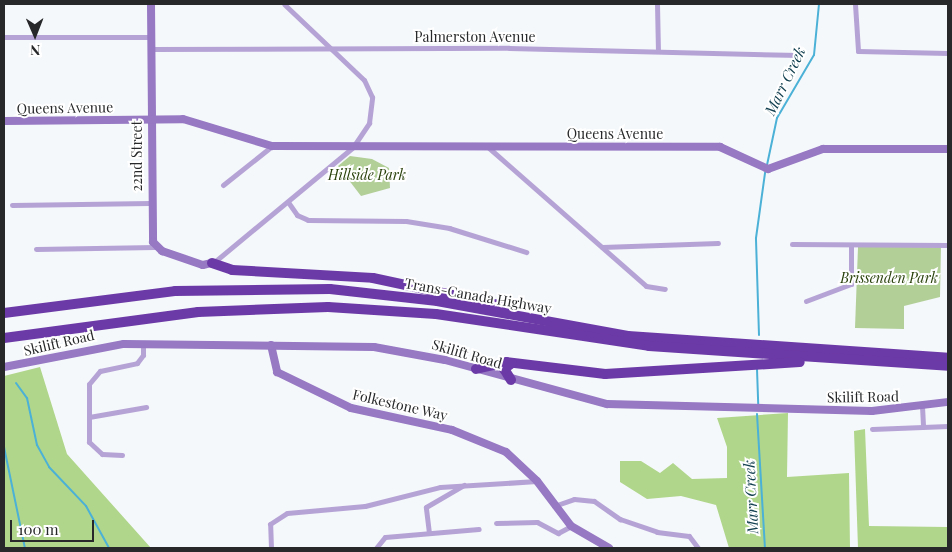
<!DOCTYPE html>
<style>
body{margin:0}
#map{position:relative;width:952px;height:552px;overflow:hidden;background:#f5f8fb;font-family:"Playfair Display",serif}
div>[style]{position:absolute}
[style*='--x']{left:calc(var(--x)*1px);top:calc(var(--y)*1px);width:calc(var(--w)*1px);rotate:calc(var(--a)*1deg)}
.green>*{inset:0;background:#b2cf98}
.forest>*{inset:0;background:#b0d68b}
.stream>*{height:2px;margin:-1px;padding:0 1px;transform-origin:1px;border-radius:1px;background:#4bb1d6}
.street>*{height:5px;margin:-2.5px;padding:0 2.5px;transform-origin:2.5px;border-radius:2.5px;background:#b6a3d6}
.secondary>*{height:8px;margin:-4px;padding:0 4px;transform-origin:4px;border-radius:4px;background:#9678c3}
.highway>*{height:10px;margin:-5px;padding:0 5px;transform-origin:5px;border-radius:5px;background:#6c3aa6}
span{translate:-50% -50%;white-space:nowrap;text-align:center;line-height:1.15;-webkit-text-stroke:4px #fff;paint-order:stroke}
.street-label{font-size:14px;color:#272829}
.park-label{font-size:14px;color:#29410b;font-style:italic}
.water-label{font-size:15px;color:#134050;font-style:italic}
.frame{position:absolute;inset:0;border:5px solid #272829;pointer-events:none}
.north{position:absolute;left:10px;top:10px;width:50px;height:50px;-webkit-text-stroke:4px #fff;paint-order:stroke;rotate:179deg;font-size:14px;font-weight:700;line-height:20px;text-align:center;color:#272829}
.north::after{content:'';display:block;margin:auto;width:18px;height:22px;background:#272829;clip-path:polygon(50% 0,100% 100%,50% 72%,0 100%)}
.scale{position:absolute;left:10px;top:520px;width:84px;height:22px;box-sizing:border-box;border:2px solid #272829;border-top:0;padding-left:6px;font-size:15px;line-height:18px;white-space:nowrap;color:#272829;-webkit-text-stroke:4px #fff;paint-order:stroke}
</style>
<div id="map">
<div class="green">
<i style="clip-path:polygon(350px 156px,372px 159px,389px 168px,390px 188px,361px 196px,338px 166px)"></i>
<i style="clip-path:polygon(941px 246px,940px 297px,904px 306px,904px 329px,855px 328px,858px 247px)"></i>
</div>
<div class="forest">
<i style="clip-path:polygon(40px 367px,67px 454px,151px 548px,4px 548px,4px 376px)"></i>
<i style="clip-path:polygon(788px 413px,787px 477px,849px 473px,850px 548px,729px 548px,716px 505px,681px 496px,647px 499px,620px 482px,620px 461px,641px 461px,660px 473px,673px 463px,692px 479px,727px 478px,727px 447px,717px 418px)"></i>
<i style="clip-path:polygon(865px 429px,869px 526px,948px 527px,948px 548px,858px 548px,854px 431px)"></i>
</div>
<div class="stream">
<i style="--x:767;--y:165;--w:48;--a:-78"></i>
<i style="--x:777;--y:118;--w:73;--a:-59.6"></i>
<i style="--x:814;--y:55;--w:51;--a:-84.4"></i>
<i style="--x:759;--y:335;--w:97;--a:-91.8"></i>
<i style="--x:756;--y:238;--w:66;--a:-82.1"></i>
<i style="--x:757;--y:369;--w:37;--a:88"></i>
<i style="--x:16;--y:383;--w:19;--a:54"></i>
<i style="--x:27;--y:398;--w:48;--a:78"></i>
<i style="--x:37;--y:445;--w:25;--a:61"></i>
<i style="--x:49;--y:467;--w:54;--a:46.5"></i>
<i style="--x:86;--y:506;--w:48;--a:61.3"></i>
<i style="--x:757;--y:414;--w:134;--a:86.6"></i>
<i style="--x:4;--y:447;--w:103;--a:78.3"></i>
</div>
<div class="street">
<i style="--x:657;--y:4;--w:46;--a:88.8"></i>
<i style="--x:855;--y:4;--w:47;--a:86.3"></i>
<i style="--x:858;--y:51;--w:90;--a:1.3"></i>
<i style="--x:4;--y:37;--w:147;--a:0"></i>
<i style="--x:150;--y:49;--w:359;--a:-0.2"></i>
<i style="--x:509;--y:48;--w:290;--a:1.4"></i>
<i style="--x:489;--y:148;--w:209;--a:41.3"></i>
<i style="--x:646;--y:286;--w:19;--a:9"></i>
<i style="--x:223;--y:185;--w:63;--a:-38.5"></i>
<i style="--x:288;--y:202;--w:16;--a:55"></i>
<i style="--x:297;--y:215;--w:12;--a:24"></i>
<i style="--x:308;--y:220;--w:98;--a:0.6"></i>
<i style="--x:406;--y:221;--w:44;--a:9.2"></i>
<i style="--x:449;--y:228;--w:81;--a:17.3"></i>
<i style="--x:12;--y:205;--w:138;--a:-0.8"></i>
<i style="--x:792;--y:244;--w:156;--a:0.4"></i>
<i style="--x:602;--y:247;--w:116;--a:-2"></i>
<i style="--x:36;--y:249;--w:119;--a:-1"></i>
<i style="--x:213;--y:263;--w:182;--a:-39.6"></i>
<i style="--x:353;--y:147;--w:29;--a:-56"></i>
<i style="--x:369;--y:123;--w:26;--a:-83"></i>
<i style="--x:372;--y:97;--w:19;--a:-115"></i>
<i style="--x:364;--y:80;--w:110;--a:-136.5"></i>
<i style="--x:806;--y:301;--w:48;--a:-20.7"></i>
<i style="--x:851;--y:284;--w:39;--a:-90"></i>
<i style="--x:922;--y:406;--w:19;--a:87"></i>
<i style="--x:89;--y:417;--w:58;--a:-10"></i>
<i style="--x:872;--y:429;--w:76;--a:-2.3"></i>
<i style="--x:122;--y:455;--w:20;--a:-177"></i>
<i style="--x:102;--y:454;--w:18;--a:-137"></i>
<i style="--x:89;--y:442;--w:58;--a:-90"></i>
<i style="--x:89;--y:384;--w:17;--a:-50"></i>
<i style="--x:100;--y:371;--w:38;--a:-12"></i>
<i style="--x:137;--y:363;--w:10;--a:-53"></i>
<i style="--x:143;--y:355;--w:12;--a:-90"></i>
<i style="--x:554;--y:506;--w:21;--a:-19"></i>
<i style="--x:574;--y:499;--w:20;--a:6"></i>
<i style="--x:594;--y:501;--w:32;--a:35"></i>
<i style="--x:620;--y:519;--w:39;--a:19"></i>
<i style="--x:657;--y:532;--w:32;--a:7"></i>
<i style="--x:689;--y:536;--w:15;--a:53"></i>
<i style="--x:496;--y:523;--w:41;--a:-1.4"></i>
<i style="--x:537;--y:522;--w:24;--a:28"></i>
<i style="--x:558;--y:533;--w:15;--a:-28"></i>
<i style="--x:429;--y:533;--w:26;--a:-97"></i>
<i style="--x:426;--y:507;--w:44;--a:-30.1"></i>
<i style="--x:271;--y:548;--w:24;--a:-92"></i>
<i style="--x:270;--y:524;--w:20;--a:-33"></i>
<i style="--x:287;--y:513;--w:78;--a:-5.1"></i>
<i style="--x:365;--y:506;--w:77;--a:-14.2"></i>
<i style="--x:440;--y:487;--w:97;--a:-3.5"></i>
<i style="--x:376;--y:548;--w:14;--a:-51"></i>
<i style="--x:385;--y:537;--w:94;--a:-4.9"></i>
</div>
<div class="secondary">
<i style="--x:151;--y:4;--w:238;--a:89.5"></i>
<i style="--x:153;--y:242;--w:13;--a:45"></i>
<i style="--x:162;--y:251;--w:43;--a:18.9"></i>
<i style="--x:203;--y:265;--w:9;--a:-13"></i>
<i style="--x:4;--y:121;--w:179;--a:-0.6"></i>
<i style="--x:183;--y:119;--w:93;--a:16.9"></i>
<i style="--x:272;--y:146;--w:448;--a:0.1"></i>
<i style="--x:720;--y:147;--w:53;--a:24.6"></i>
<i style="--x:768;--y:169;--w:59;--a:-20"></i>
<i style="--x:823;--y:149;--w:125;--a:0"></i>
<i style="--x:271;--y:345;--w:28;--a:77"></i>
<i style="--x:277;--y:372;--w:82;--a:25.9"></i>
<i style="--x:351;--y:408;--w:103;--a:12.3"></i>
<i style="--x:452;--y:430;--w:58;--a:22.2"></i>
<i style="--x:506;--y:452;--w:42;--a:43.1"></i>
<i style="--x:537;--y:481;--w:56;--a:52.9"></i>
<i style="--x:571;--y:526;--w:44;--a:30.1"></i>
<i style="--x:4;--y:367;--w:122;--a:-10.9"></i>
<i style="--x:124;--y:344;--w:250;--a:0.7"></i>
<i style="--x:374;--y:347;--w:72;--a:10.4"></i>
<i style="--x:445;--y:360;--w:168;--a:15.2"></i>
<i style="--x:607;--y:404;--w:265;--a:1.5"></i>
<i style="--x:872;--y:411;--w:77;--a:-6.8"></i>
</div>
<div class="highway">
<i style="--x:212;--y:263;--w:21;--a:19"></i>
<i style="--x:232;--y:270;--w:141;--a:3.2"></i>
<i style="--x:373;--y:278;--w:134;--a:12.1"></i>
<i style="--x:4;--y:313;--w:172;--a:-7.3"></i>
<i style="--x:175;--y:291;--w:155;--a:-0.7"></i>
<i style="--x:330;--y:289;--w:108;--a:6.4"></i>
<i style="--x:437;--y:301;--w:194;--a:10.4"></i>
<i style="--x:628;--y:336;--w:321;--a:3.9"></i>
<i style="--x:4;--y:338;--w:196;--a:-7.6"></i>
<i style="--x:198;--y:312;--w:130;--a:-2.2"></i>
<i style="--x:328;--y:307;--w:108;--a:3.7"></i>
<i style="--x:436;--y:314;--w:215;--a:8.5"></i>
<i style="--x:649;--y:346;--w:300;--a:3.8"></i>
<i style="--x:476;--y:369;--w:31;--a:-13"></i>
<i style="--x:506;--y:362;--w:100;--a:6.9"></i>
<i style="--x:605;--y:374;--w:195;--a:-3.5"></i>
<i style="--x:511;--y:380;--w:13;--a:-122"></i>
<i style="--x:504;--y:369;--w:10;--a:-37"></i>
</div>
<div class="street-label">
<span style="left:475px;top:37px">Palmerston Avenue</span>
<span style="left:65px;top:108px;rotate:-1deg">Queens Avenue</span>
<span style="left:615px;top:134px">Queens Avenue</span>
<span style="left:137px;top:156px;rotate:-90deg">22nd Street</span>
<span style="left:478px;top:296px;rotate:10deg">Trans-Canada Highway</span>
<span style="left:59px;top:343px;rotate:-13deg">Skilift Road</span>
<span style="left:467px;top:354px;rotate:16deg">Skilift Road</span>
<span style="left:863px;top:397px;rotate:-1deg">Skilift Road</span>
<span style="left:400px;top:405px;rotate:13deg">Folkestone Way</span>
</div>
<div class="park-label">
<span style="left:367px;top:175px">Hillside Park</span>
<span style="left:889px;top:278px">Brissenden Park</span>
</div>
<div class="water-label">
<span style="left:785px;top:81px;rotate:-64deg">Marr Creek</span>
<span style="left:751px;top:497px;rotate:-93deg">Marr Creek</span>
</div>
<div class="frame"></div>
<div class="north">N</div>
<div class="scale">100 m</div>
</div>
